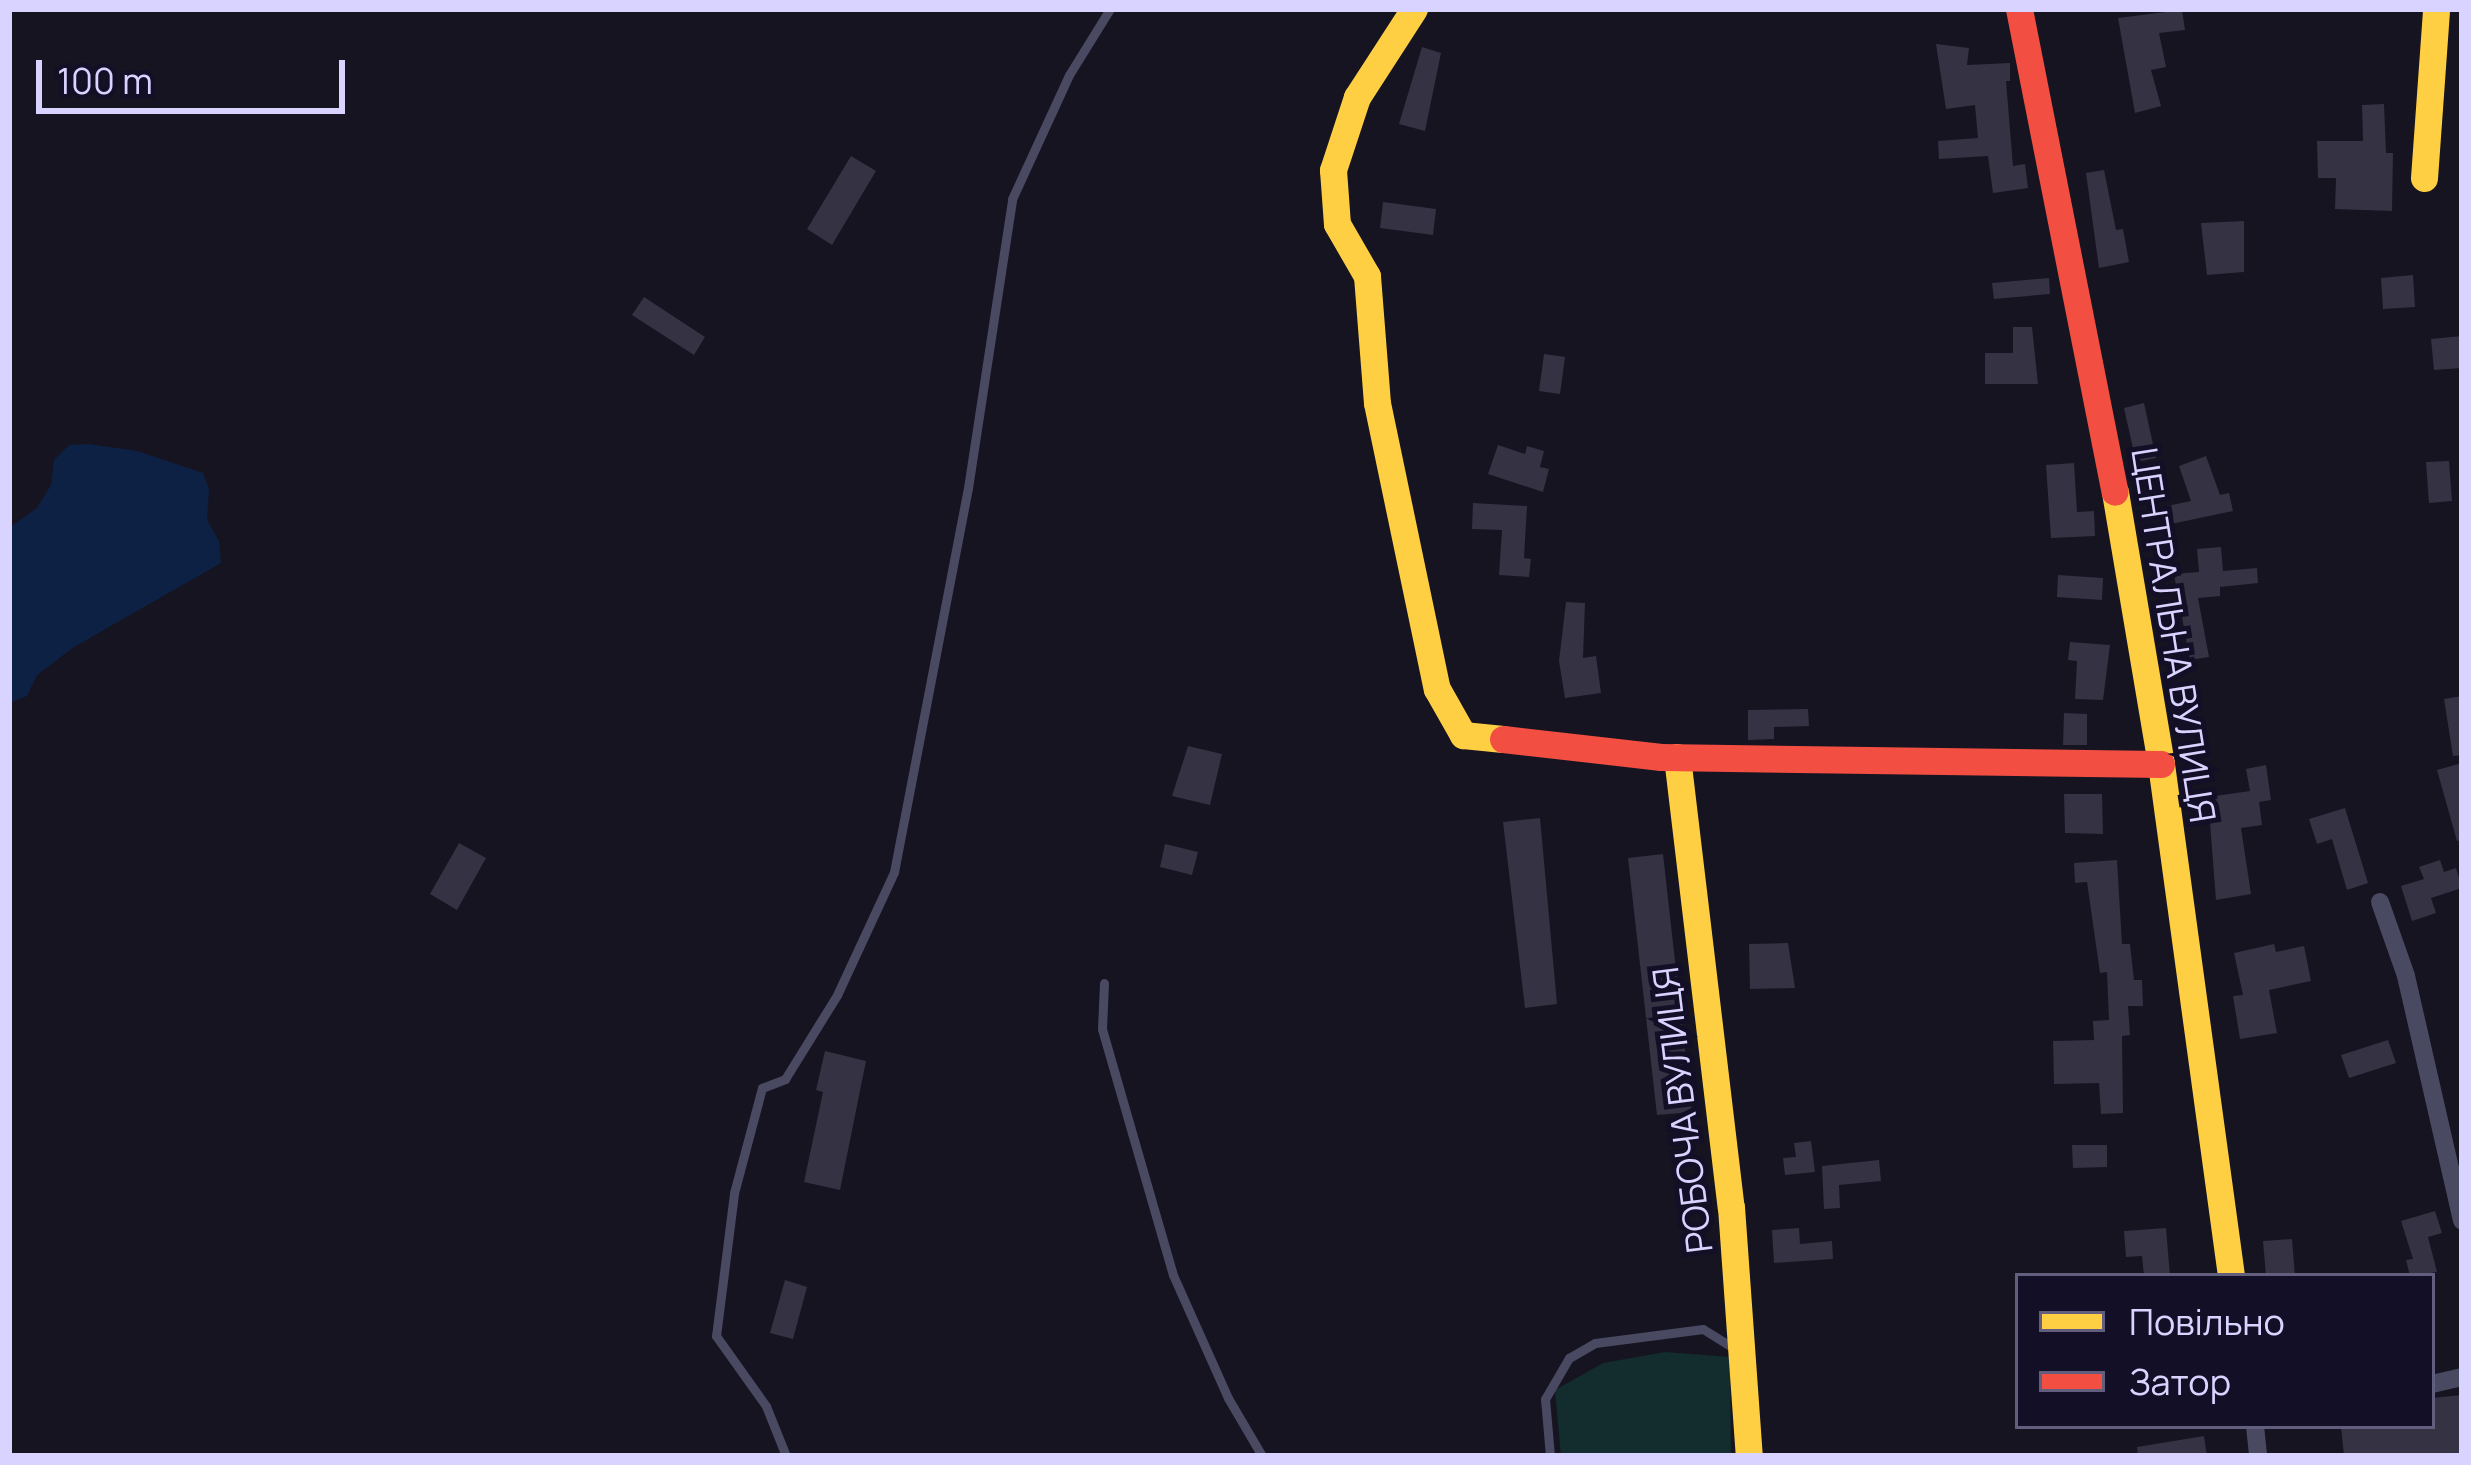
<!DOCTYPE html>
<meta charset="utf-8">
<style>
body{margin:0}
#map{position:relative;width:2471px;height:1465px;overflow:hidden;background:#161421;font-family:Manrope,sans-serif}
div>[style]{position:absolute}
[style*='--x']{left:calc(var(--x)*1px);top:calc(var(--y)*1px);width:calc(var(--w)*1px);rotate:calc(var(--a)*1deg)}
.green>*{inset:0;background:#132c2d}
.water>*{inset:0;background:#0d2144}
.building>*{inset:0;background:#343243}
.lane>*{height:9px;margin:-4.5px;padding:0 4.5px;transform-origin:4.5px;border-radius:4.5px;background:#4a4962}
.street>*{height:18px;margin:-9px;padding:0 9px;transform-origin:9px;border-radius:9px;background:#4a4962}
.slow>*{height:27px;margin:-13.5px;padding:0 13.5px;transform-origin:13.5px;border-radius:13.5px;background:#ffcf43}
.jam>*{height:27px;margin:-13.5px;padding:0 13.5px;transform-origin:13.5px;border-radius:13.5px;background:#f24e42}
span{translate:-50% -50%;white-space:nowrap;text-align:center;line-height:1.15;-webkit-text-stroke:10px #130f26;paint-order:stroke}
.street-label{font-size:36px;color:#d9d4ff}
.frame{position:absolute;inset:0;border:12px solid #d9d4ff;pointer-events:none}
.legend{position:absolute;left:2015px;top:1273px;width:420px;height:156px;box-sizing:border-box;background:#130f26;border:3px solid #625e7d;margin:0;padding:15px 21px;list-style:none;font-size:36px;color:#d9d4ff}
.legend li{display:flex;align-items:center;gap:24px;height:60px}
.legend b{width:60px;border:3px solid #625e7d}
.scale{position:absolute;left:36px;top:60px;width:309px;height:54px;box-sizing:border-box;border:6px solid #d9d4ff;border-top:0;padding-left:15px;font-size:36px;line-height:42px;white-space:nowrap;color:#d9d4ff;-webkit-text-stroke:9px #130f26;paint-order:stroke}
</style>
<div id="map">
<div class="green">
<i style="clip-path:polygon(1665px 1352px,1730px 1357px,1731px 1456px,1561px 1456px,1555px 1390px,1603px 1363px)"></i>
</div>
<div class="water">
<i style="clip-path:polygon(88px 444px,137px 451px,203px 473px,209px 489px,207px 520px,219px 541px,221px 563px,74px 647px,37px 675px,27px 696px,9px 703px,9px 528px,37px 508px,51px 485px,54px 460px,69px 445px)"></i>
</div>
<div class="building">
<i style="clip-path:polygon(2182px 10px,2185px 30px,2159px 33px,2166px 67px,2151px 70px,2161px 106px,2135px 113px,2118px 18px)"></i>
<i style="clip-path:polygon(1936px 44px,1969px 48px,1967px 65px,2010px 63px,2010px 81px,2006px 81px,2013px 166px,2025px 164px,2028px 188px,1993px 193px,1988px 156px,1939px 159px,1938px 141px,1978px 138px,1975px 105px,1946px 109px)"></i>
<i style="clip-path:polygon(1422px 47px,1441px 53px,1425px 131px,1399px 124px)"></i>
<i style="clip-path:polygon(2384px 104px,2386px 153px,2393px 153px,2392px 211px,2335px 209px,2336px 178px,2318px 178px,2317px 141px,2363px 141px,2362px 105px)"></i>
<i style="clip-path:polygon(851px 156px,876px 171px,832px 245px,807px 229px)"></i>
<i style="clip-path:polygon(2104px 170px,2116px 230px,2123px 229px,2129px 262px,2099px 268px,2086px 173px)"></i>
<i style="clip-path:polygon(1383px 202px,1436px 209px,1433px 235px,1380px 228px)"></i>
<i style="clip-path:polygon(2244px 221px,2244px 272px,2207px 275px,2201px 223px)"></i>
<i style="clip-path:polygon(2413px 275px,2415px 307px,2383px 309px,2381px 278px)"></i>
<i style="clip-path:polygon(2049px 278px,2050px 294px,1994px 299px,1992px 283px)"></i>
<i style="clip-path:polygon(644px 297px,705px 337px,694px 355px,632px 315px)"></i>
<i style="clip-path:polygon(2013px 327px,2032px 327px,2038px 384px,1985px 384px,1985px 353px,2013px 353px)"></i>
<i style="clip-path:polygon(2462px 336px,2462px 368px,2434px 370px,2431px 339px)"></i>
<i style="clip-path:polygon(1544px 354px,1565px 357px,1560px 394px,1539px 391px)"></i>
<i style="clip-path:polygon(2144px 403px,2156px 458px,2136px 462px,2124px 408px)"></i>
<i style="clip-path:polygon(1498px 445px,1525px 454px,1527px 446px,1544px 451px,1540px 467px,1549px 469px,1543px 492px,1488px 474px)"></i>
<i style="clip-path:polygon(2206px 456px,2220px 495px,2229px 493px,2233px 511px,2171px 524px,2167px 506px,2191px 501px,2179px 466px)"></i>
<i style="clip-path:polygon(2449px 461px,2452px 501px,2429px 503px,2426px 462px)"></i>
<i style="clip-path:polygon(2074px 463px,2077px 512px,2094px 511px,2095px 536px,2051px 538px,2046px 465px)"></i>
<i style="clip-path:polygon(1473px 503px,1527px 506px,1524px 558px,1531px 559px,1529px 577px,1499px 575px,1502px 530px,1472px 529px)"></i>
<i style="clip-path:polygon(2221px 547px,2223px 571px,2257px 568px,2258px 583px,2220px 587px,2220px 596px,2198px 598px,2209px 657px,2190px 660px,2174px 574px,2199px 572px,2197px 549px)"></i>
<i style="clip-path:polygon(2058px 575px,2103px 578px,2102px 600px,2057px 597px)"></i>
<i style="clip-path:polygon(1566px 602px,1585px 603px,1583px 658px,1596px 656px,1601px 693px,1565px 698px,1559px 661px)"></i>
<i style="clip-path:polygon(2070px 642px,2110px 645px,2103px 700px,2075px 699px,2077px 661px,2068px 660px)"></i>
<i style="clip-path:polygon(2462px 696px,2462px 755px,2453px 756px,2444px 699px)"></i>
<i style="clip-path:polygon(1808px 709px,1809px 726px,1774px 727px,1774px 739px,1748px 740px,1748px 710px)"></i>
<i style="clip-path:polygon(2064px 713px,2087px 714px,2087px 745px,2063px 745px)"></i>
<i style="clip-path:polygon(1188px 746px,1222px 754px,1210px 805px,1172px 796px)"></i>
<i style="clip-path:polygon(2462px 763px,2462px 840px,2457px 841px,2437px 770px)"></i>
<i style="clip-path:polygon(2266px 765px,2271px 800px,2259px 802px,2262px 825px,2241px 828px,2251px 894px,2216px 900px,2208px 797px,2250px 791px,2246px 769px)"></i>
<i style="clip-path:polygon(2064px 794px,2102px 794px,2103px 834px,2065px 833px)"></i>
<i style="clip-path:polygon(2345px 808px,2368px 883px,2347px 890px,2332px 839px,2317px 844px,2309px 819px)"></i>
<i style="clip-path:polygon(1540px 818px,1557px 1004px,1525px 1008px,1503px 822px)"></i>
<i style="clip-path:polygon(459px 843px,486px 858px,457px 910px,430px 894px)"></i>
<i style="clip-path:polygon(1165px 844px,1198px 852px,1192px 875px,1160px 867px)"></i>
<i style="clip-path:polygon(1663px 854px,1692px 1112px,1657px 1115px,1628px 858px)"></i>
<i style="clip-path:polygon(2117px 860px,2122px 944px,2130px 944px,2134px 980px,2142px 980px,2143px 1006px,2128px 1006px,2130px 1035px,2122px 1036px,2123px 1113px,2101px 1114px,2099px 1083px,2054px 1084px,2053px 1041px,2094px 1040px,2093px 1021px,2109px 1020px,2107px 972px,2100px 973px,2087px 882px,2075px 883px,2074px 863px)"></i>
<i style="clip-path:polygon(2440px 860px,2444px 872px,2456px 868px,2462px 888px,2431px 898px,2436px 913px,2412px 921px,2401px 886px,2424px 879px,2419px 867px)"></i>
<i style="clip-path:polygon(1788px 943px,1795px 988px,1750px 989px,1749px 944px)"></i>
<i style="clip-path:polygon(2274px 944px,2276px 952px,2304px 946px,2311px 981px,2269px 990px,2277px 1033px,2240px 1039px,2233px 996px,2243px 995px,2234px 953px)"></i>
<i style="clip-path:polygon(2388px 1040px,2396px 1063px,2349px 1078px,2341px 1055px)"></i>
<i style="clip-path:polygon(825px 1051px,866px 1061px,840px 1190px,804px 1182px,823px 1092px,816px 1090px)"></i>
<i style="clip-path:polygon(1811px 1141px,1815px 1172px,1785px 1175px,1783px 1158px,1796px 1157px,1794px 1143px)"></i>
<i style="clip-path:polygon(2072px 1145px,2107px 1145px,2107px 1167px,2073px 1168px)"></i>
<i style="clip-path:polygon(1879px 1160px,1881px 1181px,1839px 1185px,1840px 1208px,1824px 1209px,1822px 1166px)"></i>
<i style="clip-path:polygon(2435px 1211px,2442px 1233px,2428px 1237px,2437px 1272px,2410px 1276px,2406px 1260px,2413px 1259px,2401px 1221px)"></i>
<i style="clip-path:polygon(1799px 1228px,1800px 1244px,1832px 1241px,1833px 1259px,1774px 1263px,1772px 1230px)"></i>
<i style="clip-path:polygon(2166px 1228px,2170px 1276px,2144px 1276px,2142px 1256px,2126px 1257px,2124px 1231px)"></i>
<i style="clip-path:polygon(2292px 1239px,2295px 1276px,2266px 1276px,2263px 1241px)"></i>
<i style="clip-path:polygon(785px 1280px,807px 1287px,793px 1339px,770px 1333px)"></i>
<i style="clip-path:polygon(2462px 1395px,2462px 1456px,2344px 1456px,2341px 1426px,2432px 1426px,2432px 1398px)"></i>
<i style="clip-path:polygon(2204px 1436px,2207px 1456px,2138px 1456px,2137px 1447px)"></i>
</div>
<div class="lane">
<i style="--x:1104;--y:983;--w:46;--a:92.5"></i>
<i style="--x:1102;--y:1029;--w:256;--a:73.9"></i>
<i style="--x:1173;--y:1275;--w:135;--a:65.9"></i>
<i style="--x:1228;--y:1398;--w:67;--a:59.6"></i>
<i style="--x:786;--y:1456;--w:54;--a:-111.8"></i>
<i style="--x:766;--y:1406;--w:86;--a:-125.5"></i>
<i style="--x:716;--y:1336;--w:144;--a:-82.8"></i>
<i style="--x:734;--y:1193;--w:109;--a:-75.1"></i>
<i style="--x:762;--y:1088;--w:25;--a:-21"></i>
<i style="--x:785;--y:1079;--w:99;--a:-58.2"></i>
<i style="--x:837;--y:995;--w:136;--a:-65.1"></i>
<i style="--x:894;--y:872;--w:391;--a:-79.1"></i>
<i style="--x:968;--y:488;--w:292;--a:-81.3"></i>
<i style="--x:1012;--y:199;--w:136;--a:-65.3"></i>
<i style="--x:1069;--y:75;--w:78;--a:-58.2"></i>
<i style="--x:1550;--y:1456;--w:57;--a:-95"></i>
<i style="--x:1545;--y:1399;--w:48;--a:-59.7"></i>
<i style="--x:1569;--y:1358;--w:30;--a:-30"></i>
<i style="--x:1595;--y:1343;--w:109;--a:-7.4"></i>
<i style="--x:1703;--y:1329;--w:39;--a:32"></i>
</div>
<div class="street">
<i style="--x:2380;--y:902;--w:78;--a:70.6"></i>
<i style="--x:2406;--y:976;--w:251;--a:77.1"></i>
<i style="--x:2432;--y:1384;--w:31;--a:-13"></i>
<i style="--x:2255;--y:1426;--w:30;--a:84"></i>
</div>
<div class="slow">
<i style="--x:1414;--y:9;--w:105;--a:122.9"></i>
<i style="--x:1357;--y:97;--w:77;--a:108.2"></i>
<i style="--x:1333;--y:170;--w:54;--a:85.8"></i>
<i style="--x:1337;--y:224;--w:60;--a:60"></i>
<i style="--x:1367;--y:276;--w:127;--a:85.5"></i>
<i style="--x:1377;--y:403;--w:292;--a:78.2"></i>
<i style="--x:1437;--y:689;--w:53;--a:60.5"></i>
<i style="--x:1463;--y:735;--w:40;--a:5.7"></i>
<i style="--x:2424;--y:178;--w:169;--a:-85.9"></i>
<i style="--x:2115;--y:492;--w:276;--a:80.4"></i>
<i style="--x:2161;--y:764;--w:517;--a:82.21"></i>
<i style="--x:1677;--y:757;--w:453;--a:83.2"></i>
<i style="--x:1731;--y:1207;--w:250;--a:85.9"></i>
</div>
<div class="jam">
<i style="--x:2019;--y:9;--w:492;--a:78.8"></i>
<i style="--x:1503;--y:739;--w:159;--a:6.5"></i>
<i style="--x:1661;--y:757;--w:500;--a:0.8"></i>
</div>
<div class="street-label">
<span style="left:2174px;top:635px;rotate:81deg">ЦЕНТРАЛЬНА ВУЛИЦЯ</span>
<span style="left:1682px;top:1110px;rotate:-97deg">РОБОЧА ВУЛИЦЯ</span>
</div>
<div class="frame"></div>
<ul class="legend">
<li><b style="height:15px;background:#ffcf43"></b>Повільно</li>
<li><b style="height:15px;background:#f24e42"></b>Затор</li>
</ul>
<div class="scale">100 m</div>
</div>
